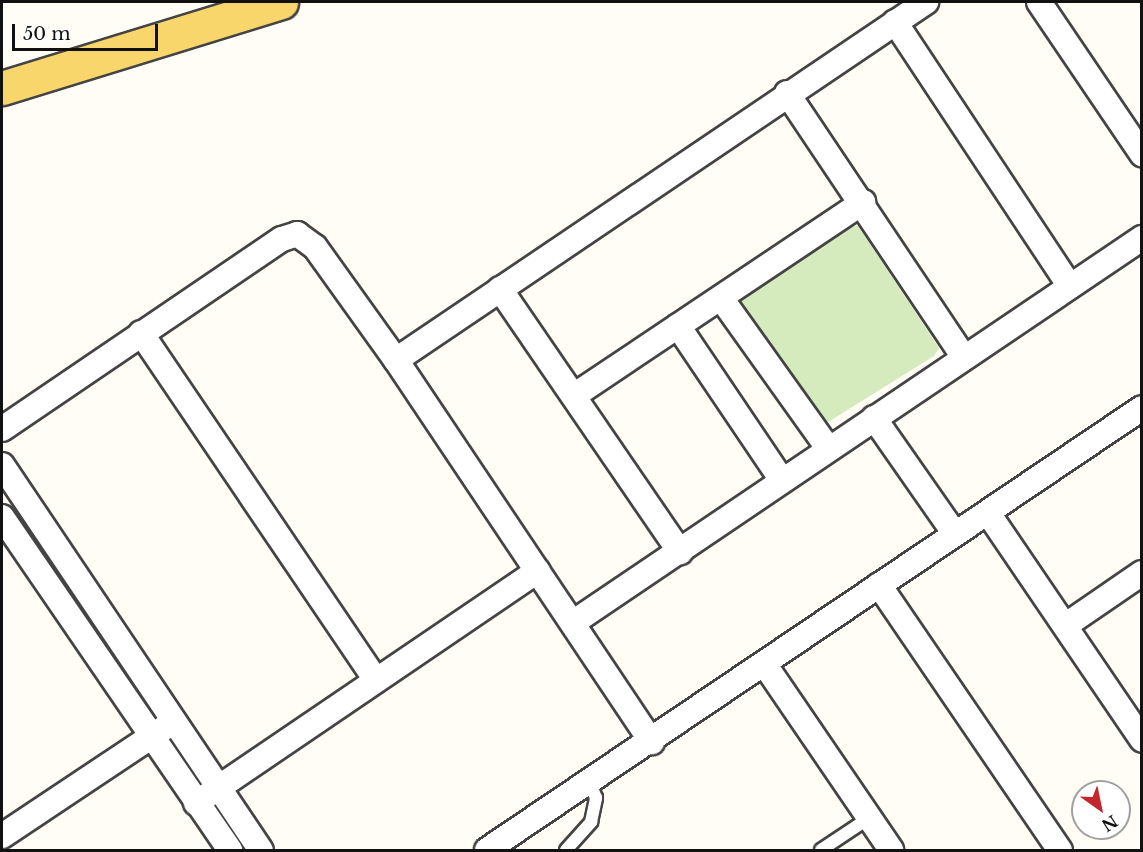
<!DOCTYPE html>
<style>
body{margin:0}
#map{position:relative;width:1143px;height:852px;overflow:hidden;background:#fffdf5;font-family:"Libre Baskerville",serif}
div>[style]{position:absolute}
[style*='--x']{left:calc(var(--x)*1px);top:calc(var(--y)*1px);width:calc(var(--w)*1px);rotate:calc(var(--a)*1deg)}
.green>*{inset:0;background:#d5ebbd}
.roads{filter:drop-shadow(2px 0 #444) drop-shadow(-2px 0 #444) drop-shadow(0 2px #444) drop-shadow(0 -2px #444)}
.service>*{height:12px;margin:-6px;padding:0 6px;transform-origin:6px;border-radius:6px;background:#fff}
.minor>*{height:24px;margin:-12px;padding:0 12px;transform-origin:12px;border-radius:12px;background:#fff}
.primary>*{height:33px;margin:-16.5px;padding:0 16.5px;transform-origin:16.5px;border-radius:16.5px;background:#f9d66b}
span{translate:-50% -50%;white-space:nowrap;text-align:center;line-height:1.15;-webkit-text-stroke:6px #fff;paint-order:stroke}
.frame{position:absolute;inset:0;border:3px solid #111;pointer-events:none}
.north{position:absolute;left:1071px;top:780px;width:60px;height:60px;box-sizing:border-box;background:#fff;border:2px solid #a0a0a0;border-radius:50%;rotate:147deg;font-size:16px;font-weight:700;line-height:24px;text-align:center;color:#111}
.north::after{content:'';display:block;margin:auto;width:21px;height:27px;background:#c4262e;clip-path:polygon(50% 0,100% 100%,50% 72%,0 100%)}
.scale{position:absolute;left:12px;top:24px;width:146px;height:27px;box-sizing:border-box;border:3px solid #111;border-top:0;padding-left:8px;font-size:18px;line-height:21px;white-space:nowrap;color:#111;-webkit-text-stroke:4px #fff;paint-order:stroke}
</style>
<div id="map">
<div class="green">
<i style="clip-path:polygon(858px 226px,939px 348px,934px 356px,825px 424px,740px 302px,847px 227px)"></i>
</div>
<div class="roads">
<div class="service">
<i style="--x:566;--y:850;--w:38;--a:-48"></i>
<i style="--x:591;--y:822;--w:25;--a:-78"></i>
<i style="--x:596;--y:798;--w:16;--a:-112"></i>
<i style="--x:821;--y:850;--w:58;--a:-33.7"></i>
</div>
<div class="minor">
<i style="--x:1039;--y:2;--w:184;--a:55.9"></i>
<i style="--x:895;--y:22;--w:317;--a:56.5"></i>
<i style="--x:787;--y:93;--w:318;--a:56.2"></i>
<i style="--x:500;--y:289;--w:319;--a:55.6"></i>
<i style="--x:721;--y:298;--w:184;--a:54.5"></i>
<i style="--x:678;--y:326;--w:186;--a:56"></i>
<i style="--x:141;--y:333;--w:419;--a:55.9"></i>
<i style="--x:396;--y:360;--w:640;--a:-34.04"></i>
<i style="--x:575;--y:395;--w:347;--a:-33.8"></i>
<i style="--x:874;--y:418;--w:141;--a:55.1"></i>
<i style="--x:2;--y:429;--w:338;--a:-34.2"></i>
<i style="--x:282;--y:239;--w:16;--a:-18"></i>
<i style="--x:297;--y:234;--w:22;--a:36"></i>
<i style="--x:315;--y:247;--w:139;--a:54.4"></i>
<i style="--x:396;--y:360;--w:460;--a:56.2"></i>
<i style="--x:2;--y:465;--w:464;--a:56.1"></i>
<i style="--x:988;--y:513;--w:274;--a:55.8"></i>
<i style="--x:2;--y:517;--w:404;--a:55.6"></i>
<i style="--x:879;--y:585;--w:321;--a:55.7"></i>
<i style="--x:574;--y:622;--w:686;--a:-34.06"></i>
<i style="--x:1066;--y:625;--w:92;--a:-34.4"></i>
<i style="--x:765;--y:665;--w:224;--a:55.7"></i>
<i style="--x:196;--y:803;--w:413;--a:-34.2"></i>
<i style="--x:2;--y:836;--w:195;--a:-33.7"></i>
<i style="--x:487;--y:850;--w:790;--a:-34.01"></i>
</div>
<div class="primary">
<i style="--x:2;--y:88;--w:292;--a:-17.1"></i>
</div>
</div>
<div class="frame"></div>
<div class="north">N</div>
<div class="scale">50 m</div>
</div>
